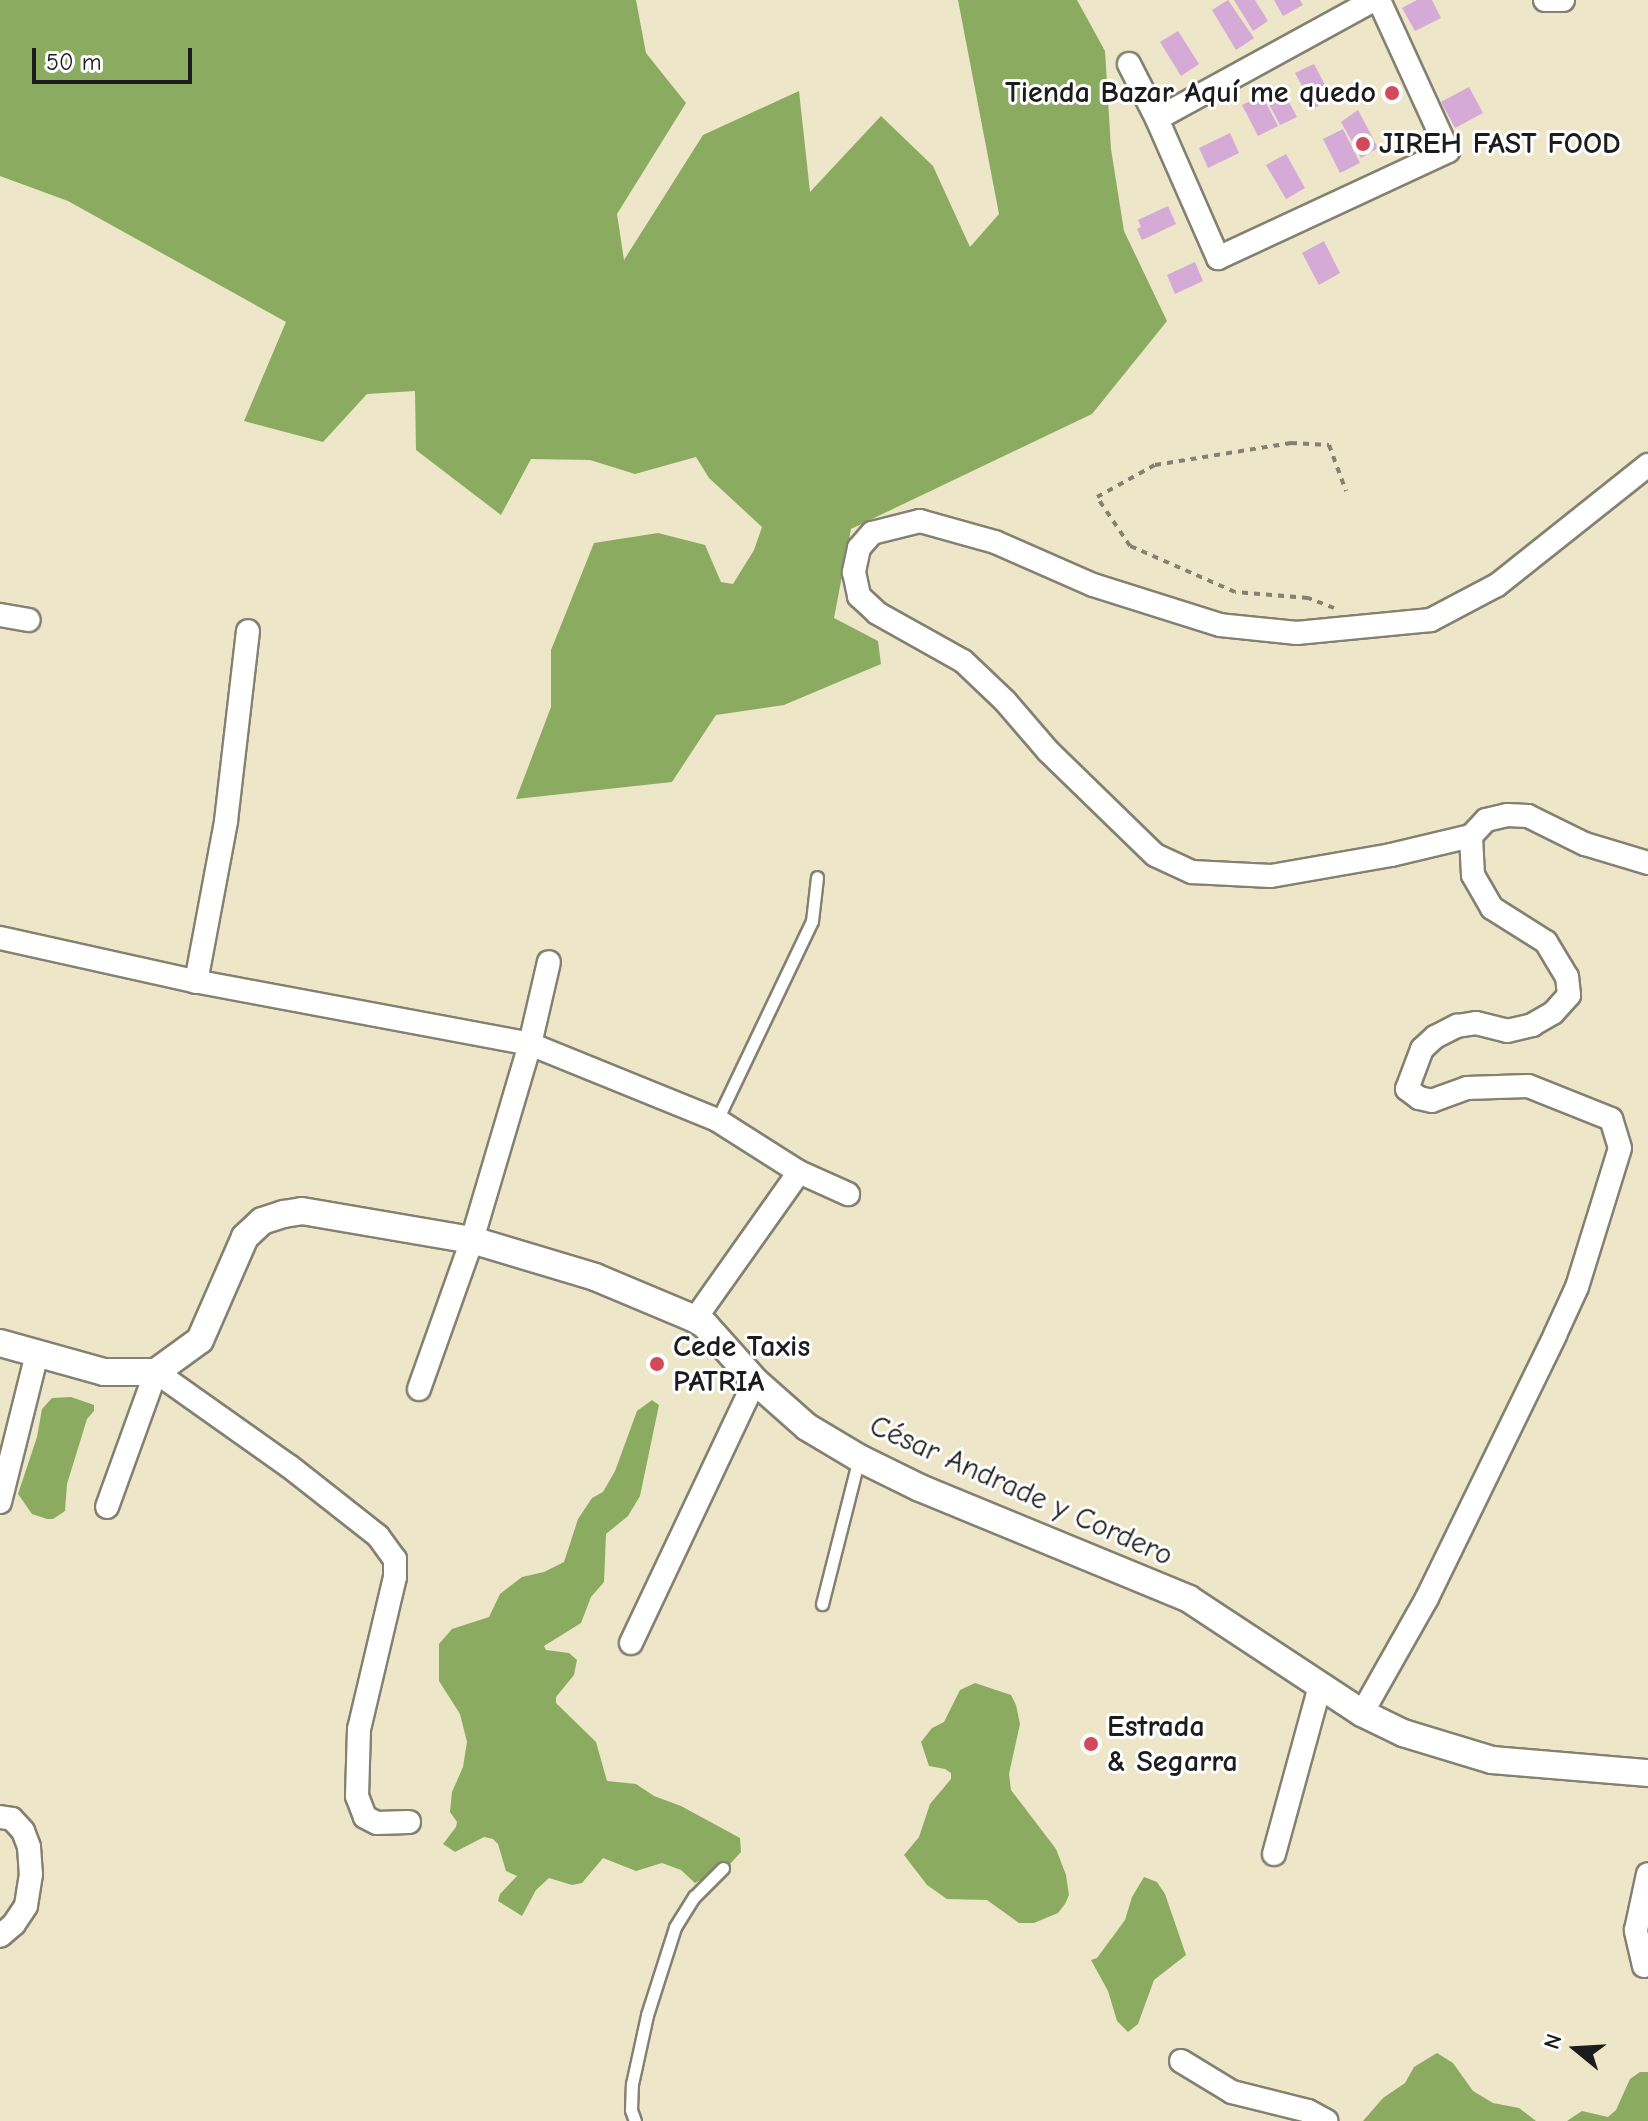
<!DOCTYPE html>
<meta charset="utf-8">
<style>
body{margin:0}
#map{position:relative;width:1648px;height:2121px;overflow:hidden;background:#ede6c9;font-family:"Comic Neue",sans-serif}
div>[style]{position:absolute}
[style*='--x']{left:calc(var(--x)*1px);top:calc(var(--y)*1px);width:calc(var(--w)*1px);rotate:calc(var(--a)*1deg)}
.forest>*{inset:0;background:#8bac60}
.building>*{inset:0;background:#d5aad7}
.path>*{height:4px;margin-top:-2px;transform-origin:0;background:repeating-linear-gradient(90deg,#848172 0 6px,transparent 0 12px)}
.roads{filter:drop-shadow(2px 0 #848172) drop-shadow(-2px 0 #848172) drop-shadow(0 2px #848172) drop-shadow(0 -2px #848172)}
.service>*{height:11px;margin:-5.5px;padding:0 5.5px;transform-origin:5.5px;border-radius:5.5px;background:#fff}
.minor>*{height:22px;margin:-11px;padding:0 11px;transform-origin:11px;border-radius:11px;background:#fff}
.tertiary>*{height:26px;margin:-13px;padding:0 13px;transform-origin:13px;border-radius:13px;background:#fff}
.dots>*{width:22px;height:22px;translate:-50% -50%;box-sizing:border-box;border:4px solid #fff;border-radius:50%}
span{translate:-50% -50%;white-space:nowrap;text-align:center;line-height:1.15;-webkit-text-stroke:6px #fff;paint-order:stroke}
.poi-label{font-size:30px;color:#1c1c1c;font-weight:700}
.right{translate:-100% -50%;text-align:right}
.left{translate:0 -50%;text-align:left}
.street-label{font-size:30px;color:#1c1c1c}
.north{position:absolute;left:1536px;top:2009px;width:80px;height:80px;-webkit-text-stroke:6px #fff;paint-order:stroke;rotate:288deg;font-size:22px;font-weight:700;line-height:32px;text-align:center;color:#1c1c1c}
.north::after{content:'';display:block;margin:auto;width:28px;height:36px;background:#1c1c1c;clip-path:polygon(50% 0,100% 100%,50% 72%,0 100%)}
.scale{position:absolute;left:32px;top:48px;width:160px;height:36px;box-sizing:border-box;border:4px solid #1c1c1c;border-top:0;padding-left:10px;font-size:24px;line-height:28px;white-space:nowrap;color:#1c1c1c;-webkit-text-stroke:6px #fff;paint-order:stroke}
</style>
<div id="map">
<div class="forest">
<i style="clip-path:polygon(0 0,636px 0,646px 53px,686px 103px,617px 214px,624px 260px,703px 135px,799px 91px,810px 192px,881px 116px,933px 166px,970px 247px,999px 214px,958px 0,1077px 0,1105px 51px,1111px 149px,1124px 231px,1167px 321px,1092px 414px,851px 529px,834px 618px,878px 641px,881px 664px,784px 705px,716px 715px,672px 782px,516px 799px,551px 707px,551px 650px,594px 543px,658px 533px,705px 545px,721px 582px,733px 584px,754px 550px,762px 527px,709px 478px,696px 457px,635px 474px,590px 460px,531px 459px,501px 515px,416px 450px,415px 391px,367px 394px,323px 442px,244px 421px,286px 322px,68px 201px,0 176px)"></i>
<i style="clip-path:polygon(71px 1397px,94px 1405px,94px 1411px,87px 1419px,67px 1484px,65px 1511px,53px 1519px,47px 1519px,32px 1514px,18px 1494px,37px 1437px,42px 1409px,52px 1398px)"></i>
<i style="clip-path:polygon(652px 1400px,659px 1405px,640px 1496px,628px 1516px,606px 1534px,604px 1582px,591px 1597px,581px 1623px,544px 1646px,546px 1650px,569px 1653px,577px 1660px,574px 1675px,556px 1697px,556px 1703px,596px 1742px,607px 1781px,636px 1784px,654px 1796px,681px 1806px,740px 1838px,741px 1852px,729px 1865px,695px 1883px,681px 1870px,662px 1863px,636px 1871px,603px 1858px,582px 1883px,572px 1885px,549px 1878px,536px 1890px,522px 1916px,498px 1901px,500px 1894px,517px 1876px,506px 1871px,498px 1844px,493px 1839px,484px 1837px,455px 1852px,443px 1844px,456px 1827px,457px 1822px,450px 1812px,452px 1792px,463px 1767px,467px 1742px,460px 1714px,439px 1681px,439px 1644px,452px 1629px,489px 1617px,500px 1594px,522px 1577px,544px 1572px,564px 1562px,578px 1519px,592px 1498px,603px 1492px,615px 1471px,637px 1411px)"></i>
<i style="clip-path:polygon(975px 1683px,1011px 1695px,1016px 1705px,1020px 1724px,1009px 1774px,1011px 1790px,1056px 1849px,1066px 1875px,1069px 1895px,1065px 1904px,1058px 1913px,1034px 1923px,1019px 1923px,987px 1900px,947px 1899px,927px 1885px,904px 1855px,919px 1837px,930px 1804px,951px 1779px,951px 1773px,945px 1769px,929px 1766px,921px 1742px,932px 1728px,944px 1722px,960px 1690px)"></i>
<i style="clip-path:polygon(1144px 1877px,1157px 1882px,1165px 1894px,1186px 1955px,1154px 1980px,1138px 2024px,1128px 2032px,1117px 2021px,1108px 1991px,1091px 1960px,1097px 1958px,1125px 1920px,1132px 1897px)"></i>
<i style="clip-path:polygon(1437px 2053px,1453px 2063px,1473px 2091px,1493px 2103px,1519px 2108px,1536px 2121px,1363px 2121px,1383px 2098px,1405px 2083px,1414px 2067px)"></i>
<i style="clip-path:polygon(1640px 2072px,1648px 2072px,1648px 2121px,1567px 2121px,1582px 2111px,1608px 2117px,1616px 2110px,1630px 2079px)"></i>
</div>
<div class="building">
<i style="clip-path:polygon(1228px 0,1254px 38px,1236px 50px,1212px 10px)"></i>
<i style="clip-path:polygon(1234px 0,1255px 0,1268px 21px,1253px 31px)"></i>
<i style="clip-path:polygon(1274px 0,1300px 0,1303px 5px,1283px 16px)"></i>
<i style="clip-path:polygon(1417px 0,1432px 0,1441px 18px,1415px 31px,1402px 8px)"></i>
<i style="clip-path:polygon(1178px 31px,1199px 64px,1181px 76px,1160px 42px)"></i>
<i style="clip-path:polygon(1314px 64px,1332px 98px,1314px 108px,1295px 73px)"></i>
<i style="clip-path:polygon(1469px 87px,1483px 113px,1455px 128px,1441px 102px)"></i>
<i style="clip-path:polygon(1282px 89px,1297px 117px,1280px 125px,1264px 95px)"></i>
<i style="clip-path:polygon(1262px 95px,1278px 126px,1258px 136px,1242px 105px)"></i>
<i style="clip-path:polygon(1358px 110px,1378px 148px,1361px 158px,1341px 122px)"></i>
<i style="clip-path:polygon(1343px 129px,1360px 163px,1340px 173px,1323px 139px)"></i>
<i style="clip-path:polygon(1230px 133px,1239px 153px,1208px 168px,1199px 148px)"></i>
<i style="clip-path:polygon(1286px 154px,1305px 188px,1286px 199px,1266px 165px)"></i>
<i style="clip-path:polygon(1168px 206px,1176px 224px,1142px 240px,1137px 229px,1141px 227px,1138px 220px)"></i>
<i style="clip-path:polygon(1324px 241px,1340px 273px,1319px 285px,1302px 253px)"></i>
<i style="clip-path:polygon(1195px 262px,1203px 281px,1175px 294px,1167px 275px)"></i>
</div>
<div class="path">
<i style="--x:1334;--y:608;--w:28;--a:-159"></i>
<i style="--x:1308;--y:598;--w:73;--a:-175.3"></i>
<i style="--x:1235;--y:592;--w:115;--a:-156.3"></i>
<i style="--x:1130;--y:546;--w:59;--a:-124"></i>
<i style="--x:1097;--y:497;--w:66;--a:-28.9"></i>
<i style="--x:1155;--y:465;--w:138;--a:-9.2"></i>
<i style="--x:1291;--y:443;--w:38;--a:3"></i>
<i style="--x:1329;--y:445;--w:49;--a:69.7"></i>
</div>
<div class="roads">
<div class="service">
<i style="--x:717;--y:1120;--w:221;--a:-64.5"></i>
<i style="--x:812;--y:921;--w:44;--a:-83.5"></i>
<i style="--x:822;--y:1604;--w:151;--a:-75.8"></i>
<i style="--x:635;--y:2121;--w:12;--a:-110"></i>
<i style="--x:631;--y:2110;--w:26;--a:-88"></i>
<i style="--x:632;--y:2084;--w:71;--a:-77.7"></i>
<i style="--x:647;--y:2015;--w:92;--a:-72.3"></i>
<i style="--x:675;--y:1927;--w:36;--a:-58"></i>
<i style="--x:694;--y:1897;--w:41;--a:-45"></i>
</div>
<div class="minor">
<i style="--x:1374;--y:0;--w:247;--a:151.3"></i>
<i style="--x:1157;--y:119;--w:152;--a:66.3"></i>
<i style="--x:1218;--y:258;--w:254;--a:-24.9"></i>
<i style="--x:1448;--y:151;--w:166;--a:-114.6"></i>
<i style="--x:1545;--y:0;--w:18;--a:0"></i>
<i style="--x:1129;--y:64;--w:62;--a:63"></i>
<i style="--x:1648;--y:465;--w:193;--a:141.5"></i>
<i style="--x:1497;--y:585;--w:75;--a:152.1"></i>
<i style="--x:1431;--y:620;--w:135;--a:174.5"></i>
<i style="--x:1297;--y:633;--w:77;--a:-174.1"></i>
<i style="--x:1220;--y:625;--w:133;--a:-162.5"></i>
<i style="--x:1093;--y:585;--w:107;--a:-156.3"></i>
<i style="--x:995;--y:542;--w:78;--a:-164.4"></i>
<i style="--x:920;--y:521;--w:49;--a:166"></i>
<i style="--x:872;--y:533;--w:20;--a:131"></i>
<i style="--x:859;--y:548;--w:25;--a:102"></i>
<i style="--x:854;--y:572;--w:25;--a:78"></i>
<i style="--x:859;--y:596;--w:25;--a:43"></i>
<i style="--x:877;--y:613;--w:98;--a:29.2"></i>
<i style="--x:963;--y:661;--w:58;--a:43.6"></i>
<i style="--x:1005;--y:701;--w:66;--a:49.3"></i>
<i style="--x:1048;--y:751;--w:149;--a:44.2"></i>
<i style="--x:1155;--y:855;--w:41;--a:24.7"></i>
<i style="--x:1192;--y:872;--w:79;--a:2.9"></i>
<i style="--x:1271;--y:876;--w:122;--a:-9.9"></i>
<i style="--x:1391;--y:855;--w:82;--a:-13.4"></i>
<i style="--x:1471;--y:836;--w:22;--a:-47"></i>
<i style="--x:1486;--y:820;--w:22;--a:-13"></i>
<i style="--x:1507;--y:815;--w:21;--a:3"></i>
<i style="--x:1528;--y:816;--w:64;--a:26.2"></i>
<i style="--x:1585;--y:844;--w:66;--a:16.8"></i>
<i style="--x:0;--y:615;--w:29;--a:10"></i>
<i style="--x:0;--y:938;--w:199;--a:12.5"></i>
<i style="--x:194;--y:981;--w:342;--a:10.6"></i>
<i style="--x:530;--y:1044;--w:202;--a:22.1"></i>
<i style="--x:717;--y:1120;--w:97;--a:32.4"></i>
<i style="--x:799;--y:1172;--w:54;--a:24.2"></i>
<i style="--x:196;--y:982;--w:164;--a:-79.4"></i>
<i style="--x:226;--y:821;--w:191;--a:-83.4"></i>
<i style="--x:695;--y:1319;--w:180;--a:-54.7"></i>
<i style="--x:419;--y:1389;--w:158;--a:-70.4"></i>
<i style="--x:472;--y:1240;--w:204;--a:-73.5"></i>
<i style="--x:530;--y:1044;--w:84;--a:-77"></i>
<i style="--x:0;--y:1502;--w:153;--a:-76"></i>
<i style="--x:107;--y:1507;--w:144;--a:-70.1"></i>
<i style="--x:156;--y:1372;--w:163;--a:35.3"></i>
<i style="--x:289;--y:1466;--w:113;--a:38.2"></i>
<i style="--x:378;--y:1536;--w:29;--a:54"></i>
<i style="--x:395;--y:1559;--w:18;--a:90"></i>
<i style="--x:395;--y:1577;--w:156;--a:103.3"></i>
<i style="--x:359;--y:1729;--w:67;--a:91.7"></i>
<i style="--x:357;--y:1796;--w:22;--a:69"></i>
<i style="--x:365;--y:1817;--w:13;--a:27"></i>
<i style="--x:377;--y:1823;--w:32;--a:-2"></i>
<i style="--x:631;--y:1643;--w:290;--a:-64.7"></i>
<i style="--x:1362;--y:1713;--w:132;--a:-60.5"></i>
<i style="--x:1427;--y:1598;--w:292;--a:-64"></i>
<i style="--x:1555;--y:1335;--w:53;--a:-65.4"></i>
<i style="--x:1577;--y:1287;--w:145;--a:-72.8"></i>
<i style="--x:1620;--y:1148;--w:30;--a:-107"></i>
<i style="--x:1611;--y:1119;--w:89;--a:-158.3"></i>
<i style="--x:1528;--y:1086;--w:61;--a:178.1"></i>
<i style="--x:1467;--y:1088;--w:37;--a:160"></i>
<i style="--x:1432;--y:1101;--w:13;--a:-167"></i>
<i style="--x:1419;--y:1098;--w:15;--a:-143"></i>
<i style="--x:1407;--y:1089;--w:43;--a:-69.4"></i>
<i style="--x:1422;--y:1049;--w:18;--a:-43"></i>
<i style="--x:1435;--y:1037;--w:25;--a:-27"></i>
<i style="--x:1457;--y:1026;--w:19;--a:-9"></i>
<i style="--x:1476;--y:1023;--w:32;--a:14"></i>
<i style="--x:1507;--y:1031;--w:26;--a:-13"></i>
<i style="--x:1532;--y:1025;--w:24;--a:-30"></i>
<i style="--x:1553;--y:1013;--w:24;--a:-48"></i>
<i style="--x:1569;--y:995;--w:18;--a:-96"></i>
<i style="--x:1567;--y:977;--w:41;--a:-121"></i>
<i style="--x:1546;--y:942;--w:64;--a:-147.8"></i>
<i style="--x:1492;--y:908;--w:38;--a:-120"></i>
<i style="--x:1473;--y:875;--w:39;--a:-93"></i>
<i style="--x:0;--y:1817;--w:12;--a:9"></i>
<i style="--x:12;--y:1819;--w:16;--a:47"></i>
<i style="--x:23;--y:1831;--w:17;--a:69"></i>
<i style="--x:29;--y:1847;--w:27;--a:86"></i>
<i style="--x:31;--y:1874;--w:32;--a:99"></i>
<i style="--x:26;--y:1906;--w:22;--a:124"></i>
<i style="--x:14;--y:1924;--w:18;--a:139"></i>
<i style="--x:1274;--y:1854;--w:174;--a:-74.7"></i>
<i style="--x:1644;--y:1966;--w:37;--a:-103"></i>
<i style="--x:1636;--y:1930;--w:57;--a:-77.9"></i>
<i style="--x:1181;--y:2061;--w:60;--a:31.3"></i>
<i style="--x:1232;--y:2092;--w:78;--a:14"></i>
<i style="--x:1308;--y:2111;--w:21;--a:28"></i>
</div>
<div class="tertiary">
<i style="--x:0;--y:1343;--w:108;--a:15.6"></i>
<i style="--x:104;--y:1372;--w:52;--a:0"></i>
<i style="--x:156;--y:1372;--w:54;--a:-36"></i>
<i style="--x:200;--y:1340;--w:112;--a:-66.4"></i>
<i style="--x:245;--y:1237;--w:23;--a:-43"></i>
<i style="--x:262;--y:1221;--w:23;--a:-18"></i>
<i style="--x:284;--y:1214;--w:18;--a:-9"></i>
<i style="--x:302;--y:1211;--w:172;--a:9.7"></i>
<i style="--x:472;--y:1240;--w:128;--a:16.7"></i>
<i style="--x:595;--y:1277;--w:108;--a:22.8"></i>
<i style="--x:695;--y:1319;--w:12;--a:31"></i>
<i style="--x:705;--y:1325;--w:75;--a:48.2"></i>
<i style="--x:755;--y:1381;--w:69;--a:41.5"></i>
<i style="--x:807;--y:1427;--w:61;--a:30.8"></i>
<i style="--x:859;--y:1458;--w:68;--a:26.2"></i>
<i style="--x:920;--y:1488;--w:291;--a:22.4"></i>
<i style="--x:1189;--y:1599;--w:207;--a:33.4"></i>
<i style="--x:1362;--y:1713;--w:46;--a:26"></i>
<i style="--x:1403;--y:1733;--w:93;--a:16.9"></i>
<i style="--x:1492;--y:1760;--w:157;--a:4.8"></i>
</div>
</div>
<div class="dots">
<i style="left:1392px;top:93px;background:#d1495b"></i>
<i style="left:1363px;top:144px;background:#d1495b"></i>
<i style="left:657px;top:1364px;background:#d1495b"></i>
<i style="left:1091px;top:1744px;background:#d1495b"></i>
</div>
<div class="poi-label">
<span class="right" style="left:1376px;top:93px">Tienda Bazar Aquí me quedo</span>
<span class="left" style="left:1379px;top:144px">JIREH FAST FOOD</span>
<span class="left" style="left:673px;top:1364px">Cede Taxis<br>PATRIA</span>
<span class="left" style="left:1107px;top:1744px">Estrada<br>&amp; Segarra</span>
</div>
<div class="street-label">
<span style="left:1021px;top:1491px;rotate:24deg">César Andrade y Cordero</span>
</div>
<div class="north">N</div>
<div class="scale">50 m</div>
</div>
